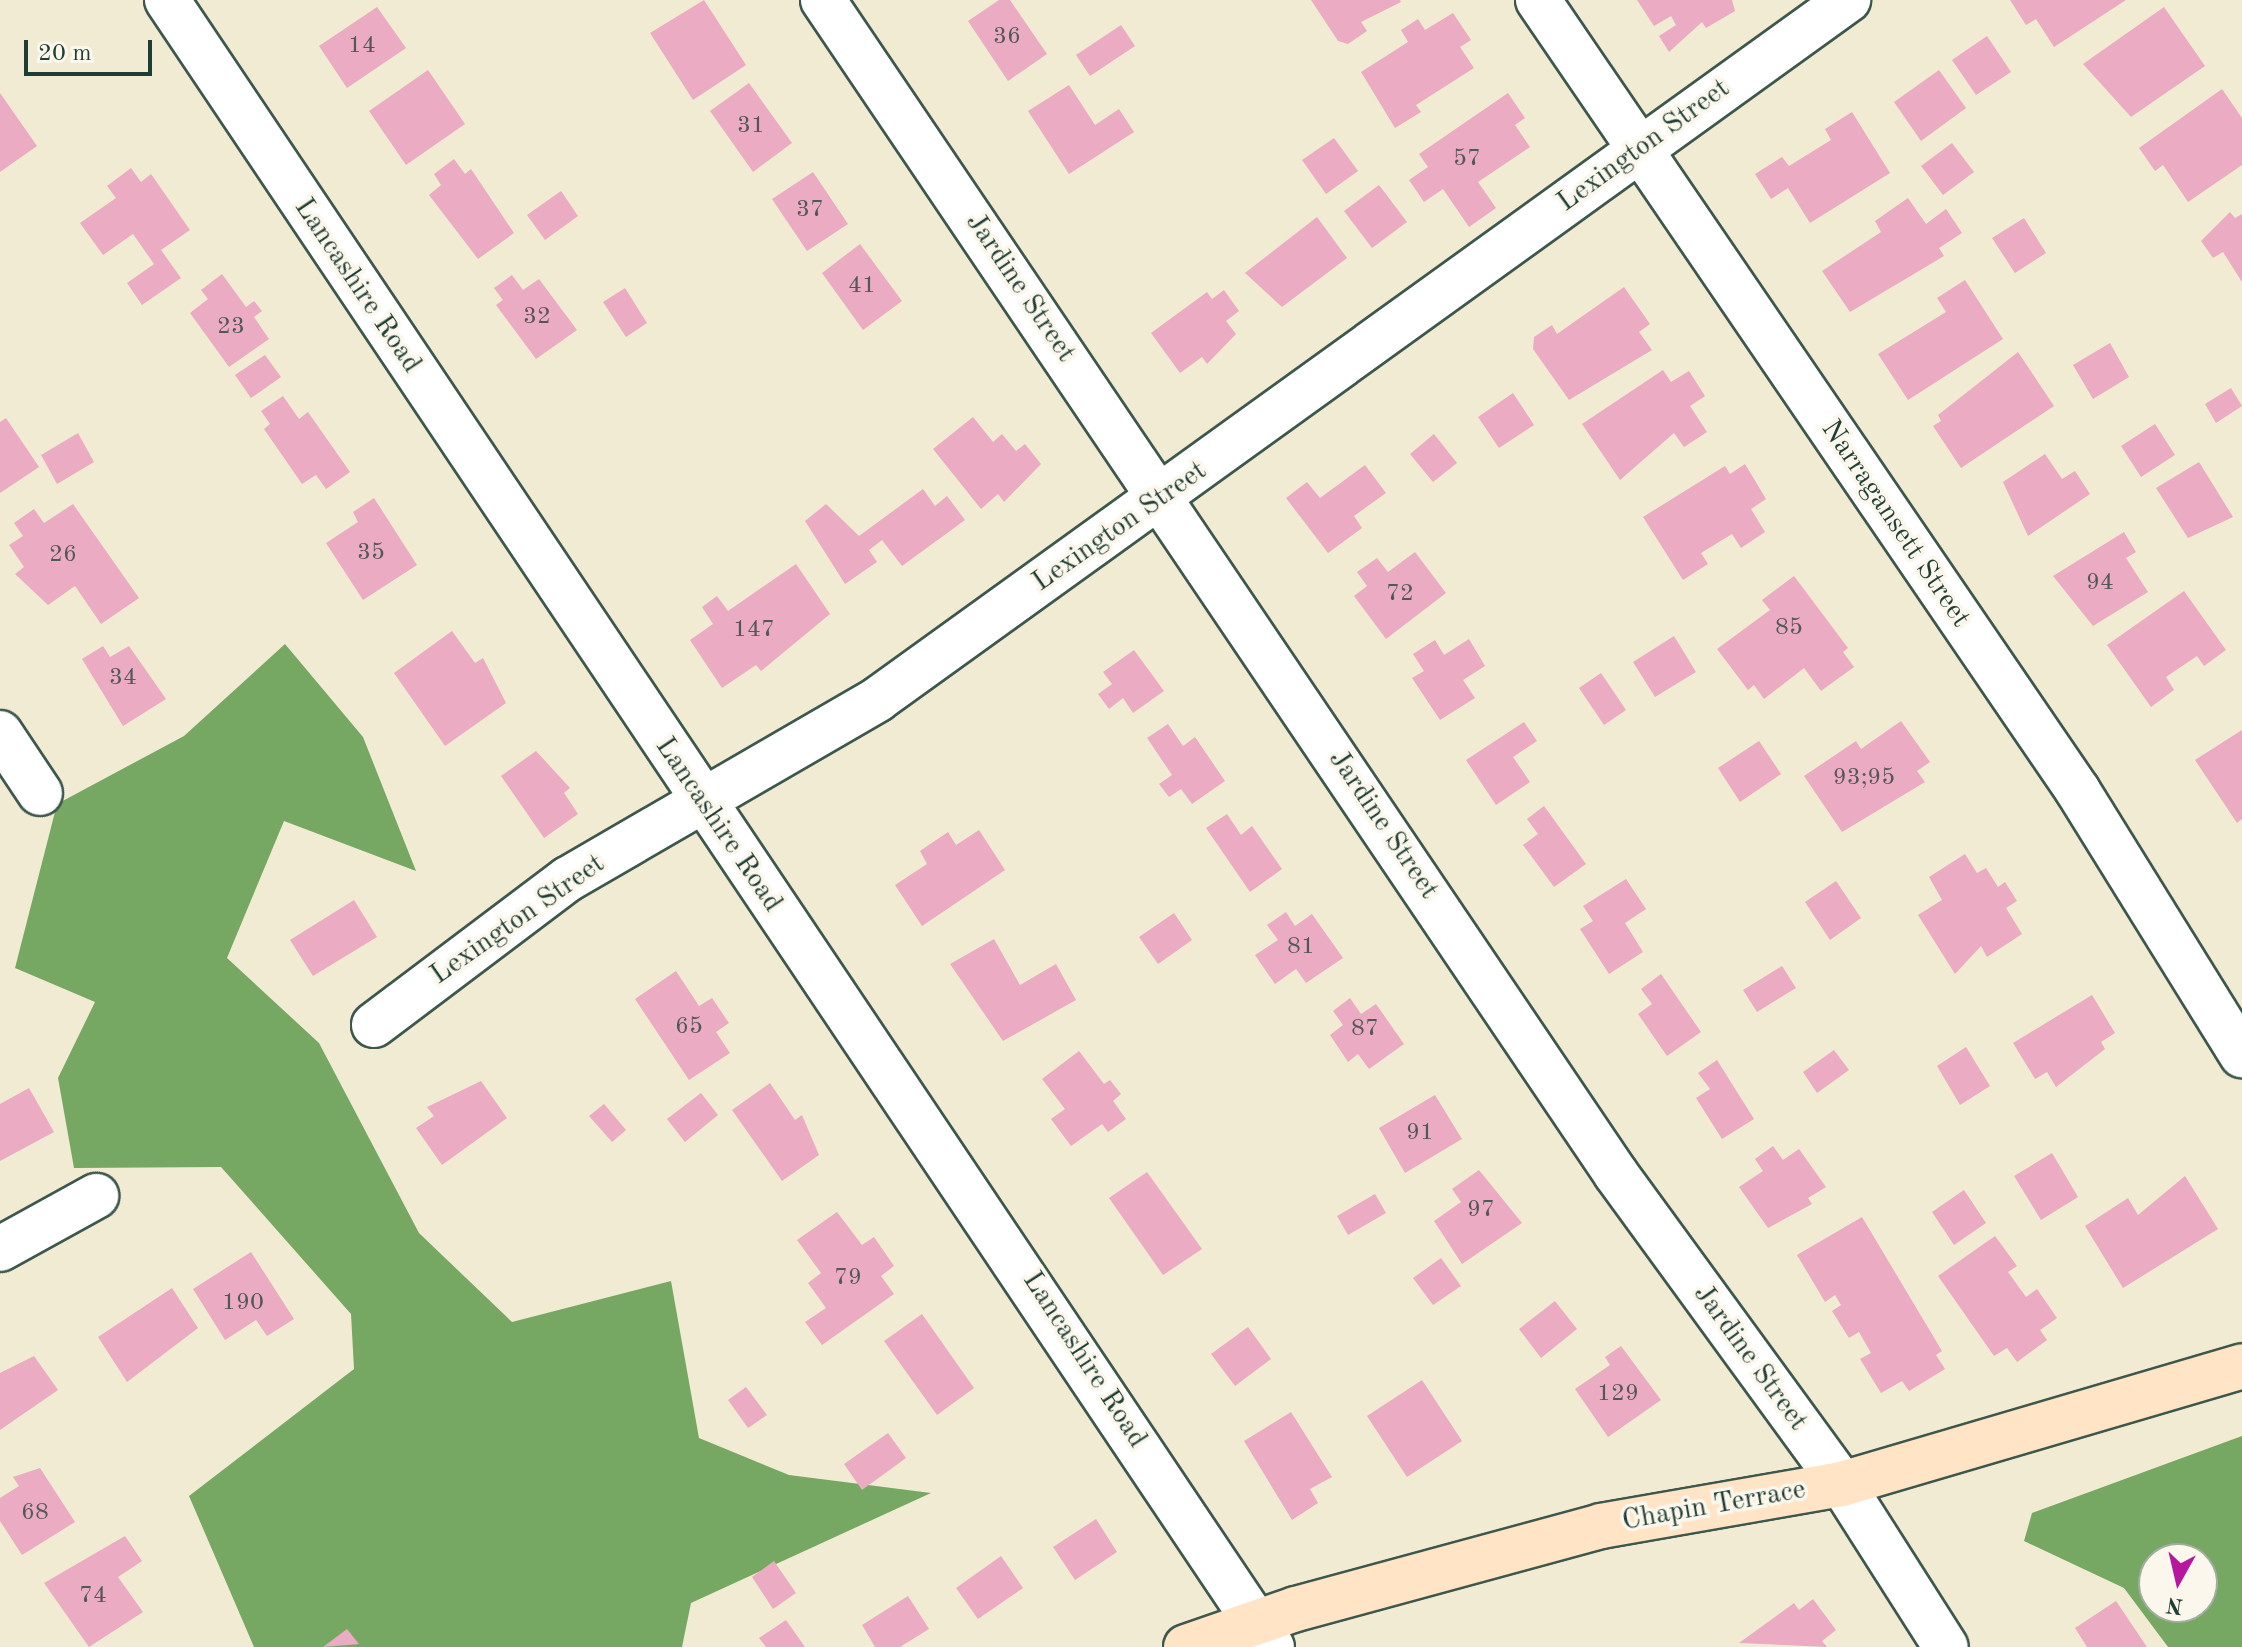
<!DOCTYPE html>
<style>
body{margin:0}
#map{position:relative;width:2242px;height:1647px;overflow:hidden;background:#f1ebd3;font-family:"Old Standard TT",serif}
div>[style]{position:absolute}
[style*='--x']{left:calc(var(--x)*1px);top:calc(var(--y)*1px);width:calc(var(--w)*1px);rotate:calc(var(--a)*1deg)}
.forest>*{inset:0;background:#77a863}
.building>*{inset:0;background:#ebabc2}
.roads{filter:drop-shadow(2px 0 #3e574c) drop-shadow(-2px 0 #3e574c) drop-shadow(0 2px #3e574c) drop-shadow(0 -2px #3e574c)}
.street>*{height:44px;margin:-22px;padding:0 22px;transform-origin:22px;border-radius:22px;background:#fff}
.secondary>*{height:44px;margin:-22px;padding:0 22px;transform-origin:22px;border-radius:22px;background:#ffe4c6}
span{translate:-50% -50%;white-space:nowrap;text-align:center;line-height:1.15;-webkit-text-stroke:7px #fbf7ec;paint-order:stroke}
.number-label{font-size:24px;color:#525858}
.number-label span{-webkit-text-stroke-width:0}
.street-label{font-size:28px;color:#1f3d34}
.north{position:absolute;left:2138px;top:1543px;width:80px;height:80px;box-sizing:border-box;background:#fbf7ec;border:2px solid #a3ada2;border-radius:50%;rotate:188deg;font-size:22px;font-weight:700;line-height:32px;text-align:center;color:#1f3d34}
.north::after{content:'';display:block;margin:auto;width:28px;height:36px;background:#b5179e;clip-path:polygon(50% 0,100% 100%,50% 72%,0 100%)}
.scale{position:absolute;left:24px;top:40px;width:128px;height:36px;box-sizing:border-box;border:4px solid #1f3d34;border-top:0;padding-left:10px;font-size:24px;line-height:28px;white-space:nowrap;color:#1f3d34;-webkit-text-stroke:6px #fbf7ec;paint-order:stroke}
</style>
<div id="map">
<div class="forest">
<i style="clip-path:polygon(285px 644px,363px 737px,416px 871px,284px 821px,227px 958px,319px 1043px,419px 1233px,512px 1322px,671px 1281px,699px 1438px,789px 1475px,931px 1493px,691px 1603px,682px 1647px,254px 1647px,189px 1496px,354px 1369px,351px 1314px,221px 1167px,74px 1168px,58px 1078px,95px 1002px,15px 968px,57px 804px,184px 736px)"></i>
<i style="clip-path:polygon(evenodd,2242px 1436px,2242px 1647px,2168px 1647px,2124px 1588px,2024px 1541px,2032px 1513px,2242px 1436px,2202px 1559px,2202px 1607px,2154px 1607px,2154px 1559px,2202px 1559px)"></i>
</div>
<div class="building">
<i style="clip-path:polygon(704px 0,746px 65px,693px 100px,650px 33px)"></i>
<i style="clip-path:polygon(999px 0,1010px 0,1047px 54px,1008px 81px,968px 21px)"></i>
<i style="clip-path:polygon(1311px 0,1400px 0,1401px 2px,1361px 22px,1367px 31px,1348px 44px,1338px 41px)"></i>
<i style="clip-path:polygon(1637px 0,1732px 0,1735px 11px,1706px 28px,1702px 22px,1669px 52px,1659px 36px,1676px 25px,1671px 16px,1654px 26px)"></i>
<i style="clip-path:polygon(2010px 0,2126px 0,2054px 47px,2036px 19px,2026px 25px)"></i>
<i style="clip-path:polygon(377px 7px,406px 48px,347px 88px,319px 46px)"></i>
<i style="clip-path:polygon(2164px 7px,2205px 66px,2131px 117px,2083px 64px)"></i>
<i style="clip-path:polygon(1453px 13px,1471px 40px,1460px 47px,1474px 68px,1416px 105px,1421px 112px,1395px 128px,1361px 72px,1408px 42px,1401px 30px,1418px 19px,1425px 30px)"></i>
<i style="clip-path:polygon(1121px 25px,1135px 46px,1090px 76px,1076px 55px)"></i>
<i style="clip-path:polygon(1987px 36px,2011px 72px,1976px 95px,1952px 60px)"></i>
<i style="clip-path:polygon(428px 70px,465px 124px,406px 165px,369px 111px)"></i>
<i style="clip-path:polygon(1939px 70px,1966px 108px,1921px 141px,1894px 102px)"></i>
<i style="clip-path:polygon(749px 83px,792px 143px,753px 172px,710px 111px)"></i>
<i style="clip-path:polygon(1069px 85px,1095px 125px,1119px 109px,1134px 132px,1069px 174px,1028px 111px)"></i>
<i style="clip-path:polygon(2222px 89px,2242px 118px,2242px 165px,2188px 202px,2163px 165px,2155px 171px,2139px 148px)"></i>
<i style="clip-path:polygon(0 93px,37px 146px,0 172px)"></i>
<i style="clip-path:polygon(1508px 93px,1525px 118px,1515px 125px,1530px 147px,1478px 182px,1496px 208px,1469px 227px,1443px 189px,1424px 202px,1409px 180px,1428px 167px,1419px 154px)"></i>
<i style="clip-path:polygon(1852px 112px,1890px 173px,1810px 223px,1788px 188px,1771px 199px,1755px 174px,1782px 157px,1789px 166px,1831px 140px,1825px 129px)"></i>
<i style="clip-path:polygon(1334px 138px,1358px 171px,1326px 194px,1302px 160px)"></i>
<i style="clip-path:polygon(1952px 143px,1974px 172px,1943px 195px,1921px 166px)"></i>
<i style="clip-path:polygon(454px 159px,465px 174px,471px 169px,514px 233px,478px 259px,429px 195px,441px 185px,434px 174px)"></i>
<i style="clip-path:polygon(131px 168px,141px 182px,151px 174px,190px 230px,161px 250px,181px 278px,142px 305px,127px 283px,154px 264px,133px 234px,103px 255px,80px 223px,116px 198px,107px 186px)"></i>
<i style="clip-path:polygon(813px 172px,848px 224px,807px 251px,772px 199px)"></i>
<i style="clip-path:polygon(1379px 185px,1407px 222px,1372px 248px,1344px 211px)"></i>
<i style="clip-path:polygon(561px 191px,578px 216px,545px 240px,527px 215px)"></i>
<i style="clip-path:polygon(1908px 198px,1926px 224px,1946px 209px,1962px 233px,1939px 248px,1944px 256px,1850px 312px,1822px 271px,1881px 232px,1875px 221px)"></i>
<i style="clip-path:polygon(2230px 212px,2235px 218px,2242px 214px,2242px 282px,2223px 252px,2213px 258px,2201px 241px)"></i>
<i style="clip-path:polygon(1317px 217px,1347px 258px,1282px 307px,1245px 273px)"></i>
<i style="clip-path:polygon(2024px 218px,2046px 253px,2015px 273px,1992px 238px)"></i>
<i style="clip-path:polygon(860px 244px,902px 301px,863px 330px,822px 273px)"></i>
<i style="clip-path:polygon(222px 274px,246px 307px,254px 301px,262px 311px,254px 317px,269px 339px,229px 367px,190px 313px,208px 299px,201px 290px)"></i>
<i style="clip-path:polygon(512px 275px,523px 290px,539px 279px,577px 330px,536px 359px,496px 305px,503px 300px,494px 288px)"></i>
<i style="clip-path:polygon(1965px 280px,2003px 339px,1908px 400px,1878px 354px,1946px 312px,1937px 298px)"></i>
<i style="clip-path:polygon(1624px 287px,1650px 324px,1639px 332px,1652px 350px,1569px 400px,1533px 349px,1534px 337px,1552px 325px,1557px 334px)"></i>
<i style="clip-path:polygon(625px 288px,647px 323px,626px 337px,603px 302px)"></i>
<i style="clip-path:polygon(1224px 290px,1239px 311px,1226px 321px,1236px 334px,1207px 364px,1202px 357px,1180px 373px,1151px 333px,1207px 292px,1212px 299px)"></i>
<i style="clip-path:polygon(2110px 343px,2129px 377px,2093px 399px,2073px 365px)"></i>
<i style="clip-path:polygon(2018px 352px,2054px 406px,1961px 468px,1933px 426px,1941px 421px,1938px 415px)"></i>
<i style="clip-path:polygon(265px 355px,281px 377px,251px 398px,235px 375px)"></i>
<i style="clip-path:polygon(1663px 370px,1671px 382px,1689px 371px,1705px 396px,1690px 406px,1707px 432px,1684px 447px,1674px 433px,1620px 480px,1582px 424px)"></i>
<i style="clip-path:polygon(2231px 388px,2242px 406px,2216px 423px,2205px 404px)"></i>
<i style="clip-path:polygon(1513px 393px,1534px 425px,1499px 448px,1478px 417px)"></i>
<i style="clip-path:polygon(283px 396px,299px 419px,308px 412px,350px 472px,326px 489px,316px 475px,302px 484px,264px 429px,270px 424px,261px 411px)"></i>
<i style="clip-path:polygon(973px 417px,993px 442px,1002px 434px,1016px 451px,1025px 444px,1041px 464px,1004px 502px,998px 494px,981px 509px,933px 449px)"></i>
<i style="clip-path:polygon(6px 418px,39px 467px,0 493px,0 422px)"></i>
<i style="clip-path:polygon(2155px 424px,2175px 455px,2141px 477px,2121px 446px)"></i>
<i style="clip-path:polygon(78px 433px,94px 462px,57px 484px,41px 455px)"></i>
<i style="clip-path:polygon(1434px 434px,1457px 463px,1433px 482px,1410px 454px)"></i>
<i style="clip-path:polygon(2045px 454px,2062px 479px,2075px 471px,2090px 494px,2028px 536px,2003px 482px)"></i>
<i style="clip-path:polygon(2199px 462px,2233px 517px,2188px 538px,2156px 488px)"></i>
<i style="clip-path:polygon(1745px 464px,1766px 499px,1751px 509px,1765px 532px,1741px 548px,1732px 534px,1701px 553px,1708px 564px,1683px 580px,1643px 517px,1725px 466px,1730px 474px)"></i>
<i style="clip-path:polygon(1365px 465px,1386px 493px,1354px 516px,1362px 528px,1328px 553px,1286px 498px,1307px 482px,1320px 498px)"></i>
<i style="clip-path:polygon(923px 489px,935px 506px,947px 496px,965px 520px,902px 566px,882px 540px,869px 550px,877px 562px,845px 584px,805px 521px,826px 504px,859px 536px)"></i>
<i style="clip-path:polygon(374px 498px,417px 565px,363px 600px,326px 543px,358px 522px,353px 512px)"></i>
<i style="clip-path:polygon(73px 504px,139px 598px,101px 624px,75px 586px,48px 605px,15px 574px,24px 567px,9px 545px,23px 536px,14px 523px,34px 509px,44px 523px)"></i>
<i style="clip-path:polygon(2124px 532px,2136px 552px,2126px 558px,2148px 592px,2093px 626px,2053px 576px)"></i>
<i style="clip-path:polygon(1415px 552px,1446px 593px,1386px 639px,1354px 596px,1367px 586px,1357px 572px,1377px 558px,1388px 572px)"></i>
<i style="clip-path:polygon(796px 564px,830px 614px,761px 671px,756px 665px,722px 688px,690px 640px,713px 624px,702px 607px,717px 596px,728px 611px)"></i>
<i style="clip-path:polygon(1794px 576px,1848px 648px,1843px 652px,1854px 667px,1821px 691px,1804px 668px,1764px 699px,1754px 685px,1748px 690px,1717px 649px,1770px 610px,1762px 600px)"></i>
<i style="clip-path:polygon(2184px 591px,2226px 650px,2204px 666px,2197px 656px,2166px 677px,2174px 690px,2151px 707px,2107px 645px)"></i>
<i style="clip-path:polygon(452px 631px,475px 663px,483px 658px,506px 703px,445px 746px,394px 673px)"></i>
<i style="clip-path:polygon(1674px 636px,1696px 672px,1655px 697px,1633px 662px)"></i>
<i style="clip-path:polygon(1469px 639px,1485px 666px,1463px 680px,1475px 698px,1440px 720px,1412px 678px,1424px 671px,1413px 654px,1435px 640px,1444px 655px)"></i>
<i style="clip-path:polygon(103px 646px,110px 657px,129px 646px,166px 699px,123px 726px,82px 659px)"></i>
<i style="clip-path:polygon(1134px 650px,1164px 691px,1133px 713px,1123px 698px,1109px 709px,1098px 694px,1112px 684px,1103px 672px)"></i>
<i style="clip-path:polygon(1601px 673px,1626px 710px,1604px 725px,1579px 688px)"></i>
<i style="clip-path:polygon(1901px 721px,1930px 762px,1917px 771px,1925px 782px,1842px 832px,1804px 776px,1856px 741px,1861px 749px)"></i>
<i style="clip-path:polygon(1524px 722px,1537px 741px,1513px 757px,1530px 782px,1496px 805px,1466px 760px)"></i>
<i style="clip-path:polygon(1168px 724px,1183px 746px,1195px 737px,1225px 781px,1192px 804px,1181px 789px,1169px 797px,1159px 784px,1172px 775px,1147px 738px)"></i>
<i style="clip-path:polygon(2242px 730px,2242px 819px,2237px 823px,2195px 760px)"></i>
<i style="clip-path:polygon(1759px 741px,1781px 774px,1740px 802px,1718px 768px)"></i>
<i style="clip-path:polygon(536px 751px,570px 788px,564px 793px,578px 814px,544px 838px,501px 776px)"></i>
<i style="clip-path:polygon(1544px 806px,1586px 864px,1554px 887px,1523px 845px,1538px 834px,1527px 819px)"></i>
<i style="clip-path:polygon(1227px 814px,1241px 835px,1252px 826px,1282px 869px,1250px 892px,1206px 828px)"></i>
<i style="clip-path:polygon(979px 830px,1005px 870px,922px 926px,895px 885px,927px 864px,920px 851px,948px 832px,956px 845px)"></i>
<i style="clip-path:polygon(1965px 854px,1977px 873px,1986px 868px,1998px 887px,2005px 882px,2017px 901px,2006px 908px,2022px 934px,1987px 957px,1981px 946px,1955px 974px,1918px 915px,1942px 900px,1929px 877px)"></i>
<i style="clip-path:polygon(1626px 879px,1646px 909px,1625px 923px,1643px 952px,1609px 974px,1580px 929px,1593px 921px,1583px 906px)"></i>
<i style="clip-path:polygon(1836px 881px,1861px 918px,1830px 940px,1805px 902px)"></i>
<i style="clip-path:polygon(354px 900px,377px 937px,313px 976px,290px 940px)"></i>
<i style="clip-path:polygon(1286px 912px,1295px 926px,1312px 914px,1343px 958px,1306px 983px,1296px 969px,1275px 984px,1255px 955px,1278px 940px,1267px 925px)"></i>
<i style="clip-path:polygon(1174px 913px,1192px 940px,1158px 964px,1139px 937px)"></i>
<i style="clip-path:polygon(994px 939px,1020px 985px,1056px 964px,1076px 1000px,1003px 1041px,950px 964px)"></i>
<i style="clip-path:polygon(1782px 966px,1796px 988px,1757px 1012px,1743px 990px)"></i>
<i style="clip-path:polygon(676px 971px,699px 1006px,712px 998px,729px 1023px,716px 1032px,730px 1053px,689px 1080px,635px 999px)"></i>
<i style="clip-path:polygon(1661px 974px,1701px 1032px,1667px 1056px,1638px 1014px,1652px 1004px,1641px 989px)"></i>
<i style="clip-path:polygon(2092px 995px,2115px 1033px,2101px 1042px,2105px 1049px,2056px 1087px,2047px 1072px,2035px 1079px,2013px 1043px)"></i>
<i style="clip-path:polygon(1350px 998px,1361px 1014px,1376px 1004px,1404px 1044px,1369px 1069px,1358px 1054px,1348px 1062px,1330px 1035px,1343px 1025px,1333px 1011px)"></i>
<i style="clip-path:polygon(1966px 1047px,1990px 1086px,1960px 1105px,1937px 1066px)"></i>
<i style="clip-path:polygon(1834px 1050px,1849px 1070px,1817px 1093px,1803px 1072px)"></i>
<i style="clip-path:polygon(1079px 1051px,1104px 1084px,1110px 1080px,1121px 1094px,1113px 1101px,1126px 1119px,1108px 1132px,1102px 1124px,1071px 1146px,1051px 1119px,1065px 1109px,1042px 1079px)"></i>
<i style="clip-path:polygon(1717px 1060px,1754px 1119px,1722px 1139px,1696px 1098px,1710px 1089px,1698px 1073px)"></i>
<i style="clip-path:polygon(481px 1081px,507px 1118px,442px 1165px,416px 1128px,434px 1116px,427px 1107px)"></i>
<i style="clip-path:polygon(770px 1083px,795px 1120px,802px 1115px,819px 1155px,782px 1181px,732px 1110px)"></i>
<i style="clip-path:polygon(29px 1088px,54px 1132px,0 1161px,0 1104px)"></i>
<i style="clip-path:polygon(701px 1093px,718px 1115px,685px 1142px,667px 1119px)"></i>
<i style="clip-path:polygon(1435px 1095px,1462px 1139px,1405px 1173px,1379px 1128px)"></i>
<i style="clip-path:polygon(604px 1104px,626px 1130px,612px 1142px,589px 1116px)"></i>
<i style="clip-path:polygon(1773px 1146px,1783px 1160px,1799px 1149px,1826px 1187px,1808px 1198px,1812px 1204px,1768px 1228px,1739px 1187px,1763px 1171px,1755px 1159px)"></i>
<i style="clip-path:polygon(2052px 1153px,2078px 1197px,2041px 1220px,2014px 1176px)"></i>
<i style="clip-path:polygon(1479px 1170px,1522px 1223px,1462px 1264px,1434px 1221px,1461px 1202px,1452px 1189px)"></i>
<i style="clip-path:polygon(1147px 1172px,1202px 1249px,1163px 1275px,1109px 1198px)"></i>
<i style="clip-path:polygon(2185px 1176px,2218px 1229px,2123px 1288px,2085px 1226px,2128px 1198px,2138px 1215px)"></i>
<i style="clip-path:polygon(1964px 1190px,1986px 1223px,1954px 1245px,1932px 1212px)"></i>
<i style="clip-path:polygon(1375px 1194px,1386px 1213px,1348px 1235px,1337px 1216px)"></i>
<i style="clip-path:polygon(837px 1212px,862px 1245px,874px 1237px,894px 1266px,881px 1276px,894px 1294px,822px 1345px,805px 1322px,826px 1308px,808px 1283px,821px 1273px,797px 1240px)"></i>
<i style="clip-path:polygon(1862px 1217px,1942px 1351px,1936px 1355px,1945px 1369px,1909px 1391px,1902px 1381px,1881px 1393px,1860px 1359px,1871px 1353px,1859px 1332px,1849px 1338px,1832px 1311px,1841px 1305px,1835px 1295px,1825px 1302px,1797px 1255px)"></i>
<i style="clip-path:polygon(1995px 1236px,2017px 1266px,2008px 1272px,2026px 1297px,2037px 1289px,2057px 1318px,2040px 1330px,2047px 1340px,2017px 1362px,2007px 1348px,1994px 1356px,1938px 1276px)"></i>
<i style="clip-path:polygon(251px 1252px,294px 1319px,267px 1336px,256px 1320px,225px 1340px,193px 1289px)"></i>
<i style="clip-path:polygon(1441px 1258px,1461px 1286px,1433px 1305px,1413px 1278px)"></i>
<i style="clip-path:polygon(172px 1288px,198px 1328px,127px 1382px,98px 1337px)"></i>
<i style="clip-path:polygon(1555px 1301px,1577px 1329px,1541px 1358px,1519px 1329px)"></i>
<i style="clip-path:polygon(922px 1314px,974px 1388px,937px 1415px,884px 1341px)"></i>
<i style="clip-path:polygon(1248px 1327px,1271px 1359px,1235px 1386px,1211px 1354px)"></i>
<i style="clip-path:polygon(1621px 1346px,1661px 1400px,1608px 1437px,1575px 1389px,1610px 1365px,1605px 1357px)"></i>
<i style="clip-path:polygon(34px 1356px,58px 1390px,0 1430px,0 1373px)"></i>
<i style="clip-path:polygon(1422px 1380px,1462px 1441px,1407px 1477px,1367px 1416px)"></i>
<i style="clip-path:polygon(746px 1387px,767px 1415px,748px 1428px,728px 1400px)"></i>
<i style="clip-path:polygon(1291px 1412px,1332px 1477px,1310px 1489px,1318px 1503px,1292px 1520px,1244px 1441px)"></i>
<i style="clip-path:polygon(888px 1433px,906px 1458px,862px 1490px,844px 1464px)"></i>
<i style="clip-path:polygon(40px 1468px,75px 1522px,22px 1555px,0 1521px,0 1498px,19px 1486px,13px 1477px)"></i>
<i style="clip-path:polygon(1096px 1519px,1117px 1552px,1075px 1580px,1053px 1547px)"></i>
<i style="clip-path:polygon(125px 1536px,142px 1561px,118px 1577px,143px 1612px,89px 1647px,44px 1583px)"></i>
<i style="clip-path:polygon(1001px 1556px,1023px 1588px,978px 1619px,956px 1588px)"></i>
<i style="clip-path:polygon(774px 1561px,796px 1593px,773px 1609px,752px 1577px)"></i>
<i style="clip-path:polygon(908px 1596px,929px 1629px,900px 1647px,875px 1647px,862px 1625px)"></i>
<i style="clip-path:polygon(1813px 1599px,1836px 1630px,1822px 1641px,1827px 1647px,1739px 1643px,1794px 1603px,1799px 1610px)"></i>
<i style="clip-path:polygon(2116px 1601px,2147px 1647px,2087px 1647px,2075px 1628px)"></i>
<i style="clip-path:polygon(786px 1620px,805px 1647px,766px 1647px,759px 1638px)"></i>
<i style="clip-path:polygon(347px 1629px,359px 1644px,323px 1647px)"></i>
</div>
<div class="roads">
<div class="street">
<i style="--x:167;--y:0;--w:1983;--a:56.14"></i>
<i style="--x:823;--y:0;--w:1417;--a:55.96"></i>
<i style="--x:1616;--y:1174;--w:384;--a:53.9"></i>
<i style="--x:1842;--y:1484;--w:193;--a:57.5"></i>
<i style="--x:1538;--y:0;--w:958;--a:55.68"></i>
<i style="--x:2078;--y:791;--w:311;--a:58.2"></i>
<i style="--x:0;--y:733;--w:72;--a:56.3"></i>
<i style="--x:374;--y:1025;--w:243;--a:-37"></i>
<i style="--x:568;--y:879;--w:358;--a:-30.1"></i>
<i style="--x:878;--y:699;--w:1196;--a:-35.78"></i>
<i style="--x:0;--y:1249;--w:110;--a:-28.9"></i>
</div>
<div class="secondary">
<i style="--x:1186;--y:1647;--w:116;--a:-19.1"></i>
<i style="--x:1296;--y:1609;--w:316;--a:-15.2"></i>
<i style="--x:1601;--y:1526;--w:245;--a:-9.9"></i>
<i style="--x:1842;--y:1484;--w:417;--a:-16.4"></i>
</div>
</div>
<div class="number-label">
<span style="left:1007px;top:38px">36</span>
<span style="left:362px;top:47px">14</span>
<span style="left:751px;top:127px">31</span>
<span style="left:1467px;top:160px">57</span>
<span style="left:810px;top:211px">37</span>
<span style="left:862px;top:287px">41</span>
<span style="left:537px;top:318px">32</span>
<span style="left:231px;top:328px">23</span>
<span style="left:371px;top:554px">35</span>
<span style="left:63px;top:556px">26</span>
<span style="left:2100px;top:584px">94</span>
<span style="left:1400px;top:595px">72</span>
<span style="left:1789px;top:629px">85</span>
<span style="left:754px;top:631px">147</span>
<span style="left:123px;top:679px">34</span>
<span style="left:1864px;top:779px">93;95</span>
<span style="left:1301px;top:948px">81</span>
<span style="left:689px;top:1028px">65</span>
<span style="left:1365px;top:1030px">87</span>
<span style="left:1420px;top:1134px">91</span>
<span style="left:1481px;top:1211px">97</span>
<span style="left:848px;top:1279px">79</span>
<span style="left:243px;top:1304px">190</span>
<span style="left:1618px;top:1395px">129</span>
<span style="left:35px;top:1514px">68</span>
<span style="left:93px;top:1597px">74</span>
</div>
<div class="street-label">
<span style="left:1644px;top:146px;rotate:-36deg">Lexington Street</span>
<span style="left:357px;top:286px;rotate:56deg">Lancashire Road</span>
<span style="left:1020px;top:288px;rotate:56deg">Jardine Street</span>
<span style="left:1895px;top:524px;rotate:56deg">Narragansett Street</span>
<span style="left:1120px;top:527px;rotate:-35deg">Lexington Street</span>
<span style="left:718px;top:825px;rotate:56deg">Lancashire Road</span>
<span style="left:1383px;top:825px;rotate:56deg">Jardine Street</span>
<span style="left:518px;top:920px;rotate:-35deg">Lexington Street</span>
<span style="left:1750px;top:1358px;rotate:54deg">Jardine Street</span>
<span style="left:1084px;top:1360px;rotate:57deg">Lancashire Road</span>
<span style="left:1714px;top:1506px;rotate:-10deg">Chapin Terrace</span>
</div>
<div class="north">N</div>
<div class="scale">20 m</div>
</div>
